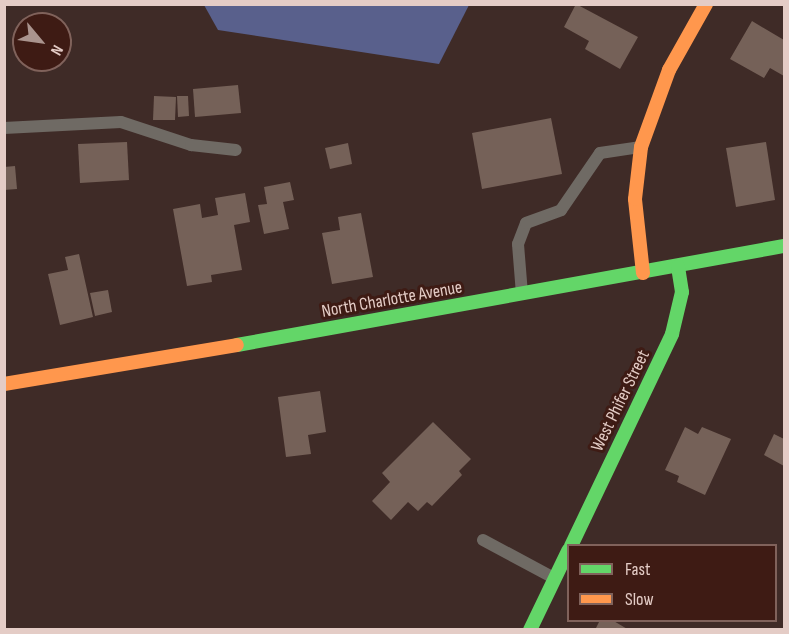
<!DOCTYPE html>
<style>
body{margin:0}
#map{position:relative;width:789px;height:634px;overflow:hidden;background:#3f2b27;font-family:"Sofia Sans Condensed",sans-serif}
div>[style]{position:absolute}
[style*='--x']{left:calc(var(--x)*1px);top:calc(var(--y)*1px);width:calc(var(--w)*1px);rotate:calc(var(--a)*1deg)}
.forest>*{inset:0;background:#59608c}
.building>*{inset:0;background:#756158}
.lane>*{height:12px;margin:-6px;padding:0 6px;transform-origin:6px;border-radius:6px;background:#6f6a64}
.fast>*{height:14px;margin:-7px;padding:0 7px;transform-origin:7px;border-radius:7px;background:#63d668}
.slow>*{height:14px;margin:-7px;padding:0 7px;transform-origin:7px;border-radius:7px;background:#ff974d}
span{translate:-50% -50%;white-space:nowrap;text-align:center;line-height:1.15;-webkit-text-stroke:6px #3e1b14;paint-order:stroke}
.street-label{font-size:18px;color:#e4ccc6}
.frame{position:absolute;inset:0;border:6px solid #e4ccc6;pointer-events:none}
.legend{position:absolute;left:567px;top:544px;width:210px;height:78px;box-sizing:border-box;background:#3e1b14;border:2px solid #80625b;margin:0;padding:8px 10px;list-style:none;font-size:18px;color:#e4ccc6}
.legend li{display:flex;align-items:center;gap:12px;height:30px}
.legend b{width:30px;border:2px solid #80625b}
.north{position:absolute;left:12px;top:12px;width:60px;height:60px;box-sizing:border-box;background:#3e1b14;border:2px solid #80625b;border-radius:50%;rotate:119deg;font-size:16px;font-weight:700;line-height:24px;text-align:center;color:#e4ccc6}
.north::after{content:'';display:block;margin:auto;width:21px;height:27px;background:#aa948e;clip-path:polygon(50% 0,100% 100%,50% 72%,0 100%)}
</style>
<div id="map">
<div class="forest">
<i style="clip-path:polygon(204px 5px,469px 5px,439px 64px,218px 30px)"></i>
</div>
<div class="building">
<i style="clip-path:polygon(576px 4px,638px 37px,620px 69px,585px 49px,589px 41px,564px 27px)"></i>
<i style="clip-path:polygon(752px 21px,784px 40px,784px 76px,770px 68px,764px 78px,730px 59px)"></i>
<i style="clip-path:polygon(238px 85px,241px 113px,195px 117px,193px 89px)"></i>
<i style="clip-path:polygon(154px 96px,176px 97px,175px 120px,153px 120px)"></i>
<i style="clip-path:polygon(177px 96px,188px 96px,189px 116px,178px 117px)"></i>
<i style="clip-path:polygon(551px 118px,562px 174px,482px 189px,472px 133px)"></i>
<i style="clip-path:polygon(127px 142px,129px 180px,80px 183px,78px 144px)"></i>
<i style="clip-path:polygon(766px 142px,775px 200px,736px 207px,726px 148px)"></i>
<i style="clip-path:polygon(348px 143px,352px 164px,330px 169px,325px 148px)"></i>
<i style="clip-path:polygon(15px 166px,17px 189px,4px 190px,4px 167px)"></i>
<i style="clip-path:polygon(290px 182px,294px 200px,283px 202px,289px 229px,264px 234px,258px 205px,267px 204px,264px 187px)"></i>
<i style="clip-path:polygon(245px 193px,250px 222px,234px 225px,242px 270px,211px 275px,212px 282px,187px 286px,173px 209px,200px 204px,202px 218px,218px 215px,215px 198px)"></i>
<i style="clip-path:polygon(361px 213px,373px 277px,332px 284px,322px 233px,340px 230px,338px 217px)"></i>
<i style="clip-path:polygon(79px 254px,93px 317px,60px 325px,48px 274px,68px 270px,65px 257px)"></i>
<i style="clip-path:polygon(108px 290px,112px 312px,95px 316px,90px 293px)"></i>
<i style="clip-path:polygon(320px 391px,326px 432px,308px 435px,311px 454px,286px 457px,278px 397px)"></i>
<i style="clip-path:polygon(433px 422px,471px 459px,459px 471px,462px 475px,432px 506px,427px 502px,418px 511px,408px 502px,391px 520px,372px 501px,390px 482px,382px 473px)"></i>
<i style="clip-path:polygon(685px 427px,698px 434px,702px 427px,731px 439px,705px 495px,677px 482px,679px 476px,665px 470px)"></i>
<i style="clip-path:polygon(774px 434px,784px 439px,784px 466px,764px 455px)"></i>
<i style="clip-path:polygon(600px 620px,612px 620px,629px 630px,595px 630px)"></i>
</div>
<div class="lane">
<i style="--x:4;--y:128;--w:117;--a:-2.9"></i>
<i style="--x:121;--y:122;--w:74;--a:18.2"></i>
<i style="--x:191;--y:145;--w:45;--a:6.3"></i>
<i style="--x:522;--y:294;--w:50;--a:-94.6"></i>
<i style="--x:518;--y:244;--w:22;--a:-69"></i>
<i style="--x:526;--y:223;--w:37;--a:-20"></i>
<i style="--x:561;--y:210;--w:69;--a:-55.6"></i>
<i style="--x:600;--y:153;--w:40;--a:-8.5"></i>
<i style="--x:483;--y:540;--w:81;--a:28.2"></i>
</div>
<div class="fast">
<i style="--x:237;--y:345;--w:556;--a:-10.26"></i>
<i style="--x:571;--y:546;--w:235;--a:-64.5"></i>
<i style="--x:672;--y:334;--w:43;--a:-76.6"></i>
<i style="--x:682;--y:292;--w:26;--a:-99"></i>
<i style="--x:530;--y:630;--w:88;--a:-64.3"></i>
</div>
<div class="slow">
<i style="--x:643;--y:273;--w:74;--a:-96.2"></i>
<i style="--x:635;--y:199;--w:52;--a:-83.4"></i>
<i style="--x:641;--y:147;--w:82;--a:-70"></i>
<i style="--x:669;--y:70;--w:76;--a:-60.7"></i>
<i style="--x:4;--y:384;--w:236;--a:-9.5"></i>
</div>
<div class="street-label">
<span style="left:392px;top:300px;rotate:-10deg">North Charlotte Avenue</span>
<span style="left:621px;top:401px;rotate:-64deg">West Phifer Street</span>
</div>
<div class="frame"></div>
<ul class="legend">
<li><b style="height:8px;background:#63d668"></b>Fast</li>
<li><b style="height:8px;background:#ff974d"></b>Slow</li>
</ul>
<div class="north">N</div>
</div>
